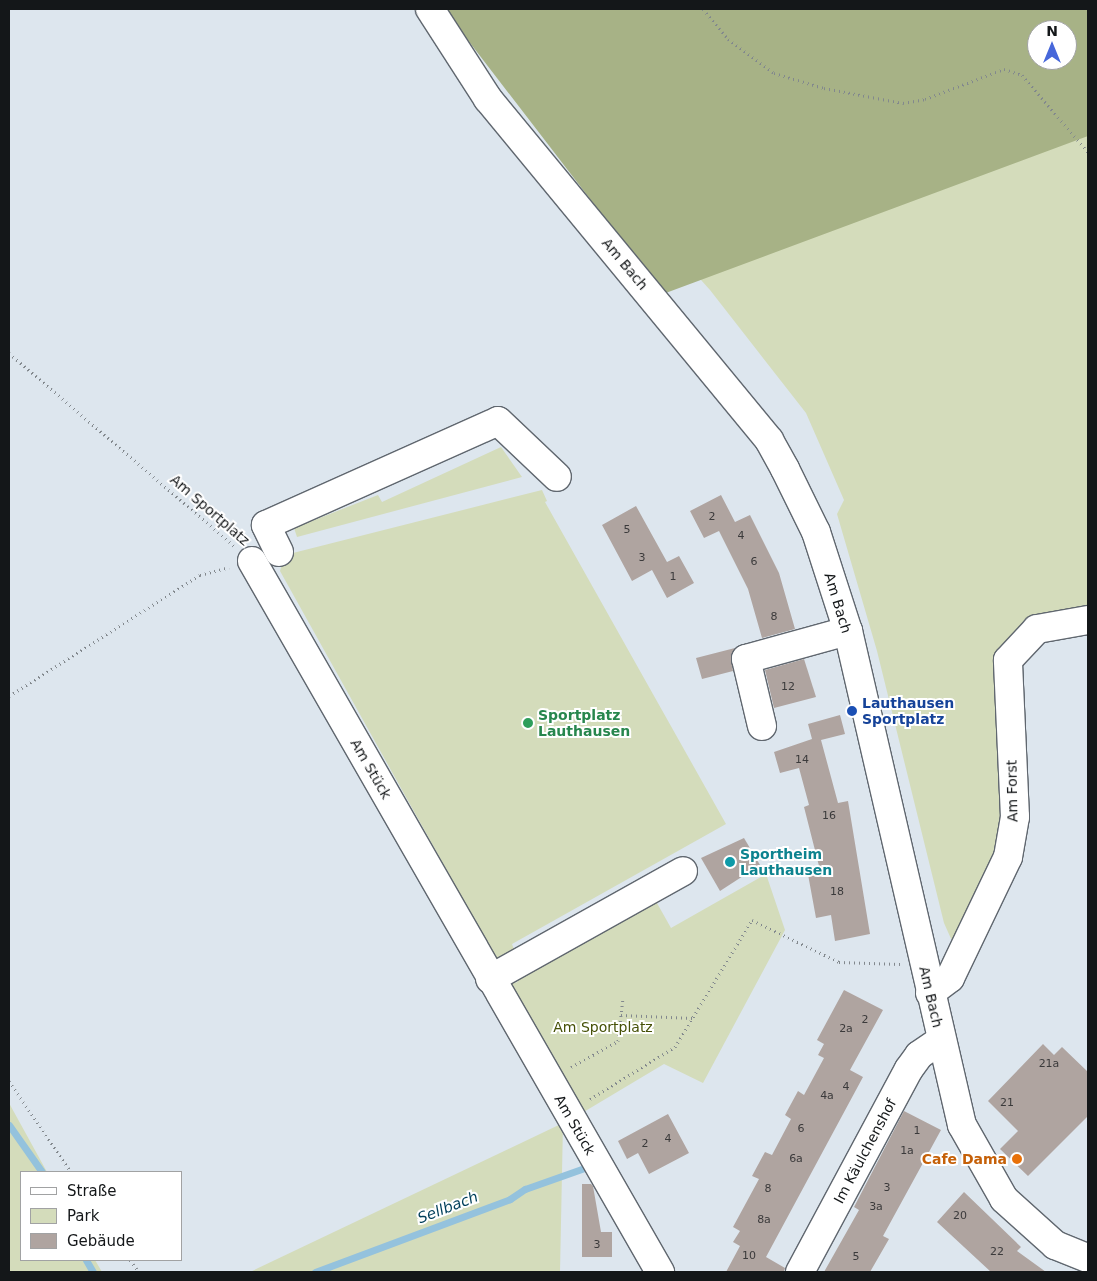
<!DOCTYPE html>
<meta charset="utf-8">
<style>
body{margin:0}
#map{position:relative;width:1097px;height:1281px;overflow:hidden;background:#dde6ee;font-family:"DejaVu Sans",sans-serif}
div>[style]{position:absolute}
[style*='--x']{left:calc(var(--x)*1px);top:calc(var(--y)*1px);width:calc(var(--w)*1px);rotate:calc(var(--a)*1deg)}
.green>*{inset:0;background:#d4dcbb}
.forest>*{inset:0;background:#a7b286}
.stream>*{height:7px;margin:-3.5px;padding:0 3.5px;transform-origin:3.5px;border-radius:3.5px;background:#94c2dd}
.building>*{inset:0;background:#afa4a0}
.path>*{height:3px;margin-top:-1.5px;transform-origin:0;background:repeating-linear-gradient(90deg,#82888d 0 1px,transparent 0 5px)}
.roads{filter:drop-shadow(1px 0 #60676f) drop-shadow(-1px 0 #60676f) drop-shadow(0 1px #60676f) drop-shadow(0 -1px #60676f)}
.minor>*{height:28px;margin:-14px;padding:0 14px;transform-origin:14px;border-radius:14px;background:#fff}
.dots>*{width:14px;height:14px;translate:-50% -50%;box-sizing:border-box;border:2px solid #fff;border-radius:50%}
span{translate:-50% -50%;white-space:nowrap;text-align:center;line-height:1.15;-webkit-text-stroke:4px #fff;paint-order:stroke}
.number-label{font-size:11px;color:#3b3a3b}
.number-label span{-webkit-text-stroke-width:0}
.street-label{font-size:14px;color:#141719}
.transit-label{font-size:14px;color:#164399;font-weight:700}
.left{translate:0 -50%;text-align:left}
.leisure-label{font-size:14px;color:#27864d;font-weight:700}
.culture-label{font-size:14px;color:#0d838f;font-weight:700}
.park-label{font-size:14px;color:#455006}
.food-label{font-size:14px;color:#c56008;font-weight:700}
.right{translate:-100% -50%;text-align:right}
.water-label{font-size:15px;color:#003f5a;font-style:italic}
.frame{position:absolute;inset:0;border:10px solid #141719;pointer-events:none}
.legend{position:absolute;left:20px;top:1171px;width:162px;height:90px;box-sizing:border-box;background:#fff;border:1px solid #a1a2a3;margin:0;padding:6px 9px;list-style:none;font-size:15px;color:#141719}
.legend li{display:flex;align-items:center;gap:10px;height:25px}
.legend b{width:25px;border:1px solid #a1a2a3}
.north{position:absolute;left:1027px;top:20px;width:50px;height:50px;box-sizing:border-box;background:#fff;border:1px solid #a1a2a3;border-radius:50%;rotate:0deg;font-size:14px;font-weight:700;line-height:20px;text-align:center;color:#141719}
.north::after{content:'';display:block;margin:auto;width:18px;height:22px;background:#4767da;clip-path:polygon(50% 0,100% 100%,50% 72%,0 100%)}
</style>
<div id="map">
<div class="green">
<i style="clip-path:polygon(evenodd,1088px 9px,1088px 606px,1034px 615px,1006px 653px,1003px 833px,956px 950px,944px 923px,877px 651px,837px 514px,844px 500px,806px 413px,710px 290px,596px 163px,1088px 9px,1037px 30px,1067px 30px,1067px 60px,1037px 60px,1037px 30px)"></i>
<i style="clip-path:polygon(501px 447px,522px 477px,297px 537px,294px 528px,378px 495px,382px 502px)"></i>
<i style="clip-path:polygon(542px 490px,547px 501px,545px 502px,726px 824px,512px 944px,515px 952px,503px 959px,516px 983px,536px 961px,653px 896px,671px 928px,766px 874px,785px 930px,703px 1083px,664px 1064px,582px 1113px,280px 571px,285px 555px)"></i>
<i style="clip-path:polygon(9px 1103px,47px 1172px,21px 1172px,21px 1260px,95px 1260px,102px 1272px,9px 1272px)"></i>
<i style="clip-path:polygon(563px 1123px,560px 1272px,250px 1272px)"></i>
</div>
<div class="forest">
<i style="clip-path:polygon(evenodd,444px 9px,1088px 9px,1088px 136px,663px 294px,444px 9px,1037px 30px,1067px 30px,1067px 60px,1037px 60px,1037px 30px)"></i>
</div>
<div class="stream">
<i style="--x:9;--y:1125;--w:57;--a:54.9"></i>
<i style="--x:86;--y:1260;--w:14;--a:60"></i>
<i style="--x:315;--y:1272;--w:208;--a:-20.5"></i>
<i style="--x:510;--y:1199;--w:18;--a:-34"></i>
<i style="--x:525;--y:1189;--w:69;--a:-19.5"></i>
</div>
<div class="building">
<i style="clip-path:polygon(721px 495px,735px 522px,750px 515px,779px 573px,795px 629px,762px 638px,748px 589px,719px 531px,704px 538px,690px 511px)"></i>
<i style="clip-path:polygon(636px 506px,667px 562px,679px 556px,694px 583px,667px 598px,652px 570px,632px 581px,602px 525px)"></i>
<i style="clip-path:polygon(735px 648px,731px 655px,733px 671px,702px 679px,696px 658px)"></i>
<i style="clip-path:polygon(804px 659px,816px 697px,774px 708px,765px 670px)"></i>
<i style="clip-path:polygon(840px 715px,845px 734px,821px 740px,838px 803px,848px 801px,870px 934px,835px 941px,831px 915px,816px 918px,807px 869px,819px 866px,804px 807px,809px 805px,799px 768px,780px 773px,774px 752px,812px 739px,808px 724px)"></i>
<i style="clip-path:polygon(744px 838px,760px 865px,720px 891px,701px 858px)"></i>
<i style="clip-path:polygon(844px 990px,883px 1010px,850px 1070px,863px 1077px,766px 1257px,785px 1268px,784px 1272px,726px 1272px,740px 1246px,733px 1242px,740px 1231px,733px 1227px,759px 1179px,752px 1176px,765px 1152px,772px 1155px,791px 1119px,785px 1115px,798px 1091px,804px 1095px,824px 1058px,818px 1055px,824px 1044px,817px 1040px)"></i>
<i style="clip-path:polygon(1043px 1044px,1054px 1055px,1062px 1047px,1088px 1072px,1088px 1116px,1028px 1176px,1000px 1149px,1018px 1131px,988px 1101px)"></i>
<i style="clip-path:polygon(904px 1111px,941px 1130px,883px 1236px,889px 1239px,870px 1272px,824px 1272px,859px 1210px,854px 1207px)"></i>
<i style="clip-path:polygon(668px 1114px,689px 1153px,649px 1174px,638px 1153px,627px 1159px,618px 1141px)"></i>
<i style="clip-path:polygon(582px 1184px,591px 1184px,593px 1186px,601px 1232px,612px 1232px,612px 1257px,582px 1257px)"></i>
<i style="clip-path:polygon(964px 1192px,1021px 1247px,1017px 1251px,1046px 1272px,991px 1272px,937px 1222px)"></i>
</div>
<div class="path">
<i style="--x:703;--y:9;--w:39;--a:50"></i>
<i style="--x:728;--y:39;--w:57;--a:36.5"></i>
<i style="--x:774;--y:73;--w:52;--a:16.7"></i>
<i style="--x:824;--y:88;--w:80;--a:10.8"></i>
<i style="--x:903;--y:103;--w:22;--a:-10"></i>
<i style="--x:925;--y:99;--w:85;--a:-20.8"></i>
<i style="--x:1004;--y:69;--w:19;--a:18"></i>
<i style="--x:1022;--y:75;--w:101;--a:49.4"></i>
<i style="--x:9;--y:353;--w:296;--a:40.6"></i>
<i style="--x:9;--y:696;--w:226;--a:-32.4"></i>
<i style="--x:200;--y:575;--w:30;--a:-15"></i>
<i style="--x:621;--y:1015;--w:72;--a:2.4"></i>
<i style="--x:571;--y:1067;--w:54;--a:-29"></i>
<i style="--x:618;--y:1041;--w:43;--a:-83.4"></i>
<i style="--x:9;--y:1081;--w:110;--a:55.7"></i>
<i style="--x:590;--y:1099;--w:100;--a:-31.5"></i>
<i style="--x:675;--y:1047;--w:149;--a:-58.8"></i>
<i style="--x:752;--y:920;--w:97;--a:25.8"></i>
<i style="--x:839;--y:962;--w:61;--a:1.9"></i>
<i style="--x:130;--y:1260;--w:15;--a:53"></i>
</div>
<div class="roads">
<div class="minor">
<i style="--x:430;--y:9;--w:107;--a:57.2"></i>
<i style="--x:488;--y:99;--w:442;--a:50.5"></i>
<i style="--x:769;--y:440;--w:33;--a:61"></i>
<i style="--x:785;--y:469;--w:70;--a:63.8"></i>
<i style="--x:816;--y:532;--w:104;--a:72.1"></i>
<i style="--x:848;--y:631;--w:507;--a:77.01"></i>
<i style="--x:962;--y:1125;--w:85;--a:60.4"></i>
<i style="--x:1004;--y:1199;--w:69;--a:42"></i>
<i style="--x:1055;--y:1245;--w:35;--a:22"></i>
<i style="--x:279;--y:552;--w:30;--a:-116"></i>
<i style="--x:266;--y:525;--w:254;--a:-24.1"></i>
<i style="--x:498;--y:421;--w:81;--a:43.5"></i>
<i style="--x:252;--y:561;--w:820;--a:60.15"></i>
<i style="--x:762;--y:726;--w:69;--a:-103.4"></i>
<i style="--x:746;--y:659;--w:106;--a:-15.4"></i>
<i style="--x:490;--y:979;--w:221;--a:-29.2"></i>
<i style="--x:930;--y:993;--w:25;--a:-37"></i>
<i style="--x:950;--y:978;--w:134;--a:-64.4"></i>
<i style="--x:1008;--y:857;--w:41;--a:-80.1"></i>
<i style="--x:1015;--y:817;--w:157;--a:-92.6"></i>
<i style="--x:1008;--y:660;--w:42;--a:-46.9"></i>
<i style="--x:1037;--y:629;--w:52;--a:-10"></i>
<i style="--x:800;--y:1272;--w:230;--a:-61.8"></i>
<i style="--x:909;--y:1069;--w:17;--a:-54"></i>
<i style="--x:919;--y:1055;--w:27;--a:-34"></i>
</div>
</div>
<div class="dots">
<i style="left:852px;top:711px;background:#1a4fb4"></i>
<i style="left:528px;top:723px;background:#2e9e5b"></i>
<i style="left:730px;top:862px;background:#0f9aa8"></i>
<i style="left:1017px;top:1159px;background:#e8710a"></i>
</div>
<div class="number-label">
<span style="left:712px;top:517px">2</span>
<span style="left:627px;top:530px">5</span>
<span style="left:741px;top:536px">4</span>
<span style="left:642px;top:558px">3</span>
<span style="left:754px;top:562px">6</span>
<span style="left:673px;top:577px">1</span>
<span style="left:774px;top:617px">8</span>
<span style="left:788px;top:687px">12</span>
<span style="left:802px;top:760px">14</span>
<span style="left:829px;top:816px">16</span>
<span style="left:837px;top:892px">18</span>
<span style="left:865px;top:1020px">2</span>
<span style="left:846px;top:1029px">2a</span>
<span style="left:1049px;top:1064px">21a</span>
<span style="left:846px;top:1087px">4</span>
<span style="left:827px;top:1096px">4a</span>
<span style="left:1007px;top:1103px">21</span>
<span style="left:801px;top:1129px">6</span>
<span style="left:917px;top:1131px">1</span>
<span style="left:668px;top:1139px">4</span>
<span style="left:645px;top:1144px">2</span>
<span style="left:907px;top:1151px">1a</span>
<span style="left:796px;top:1159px">6a</span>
<span style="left:887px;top:1188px">3</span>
<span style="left:768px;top:1189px">8</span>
<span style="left:876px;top:1207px">3a</span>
<span style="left:960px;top:1216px">20</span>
<span style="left:764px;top:1220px">8a</span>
<span style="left:597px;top:1245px">3</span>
<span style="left:997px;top:1252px">22</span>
<span style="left:749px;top:1256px">10</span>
<span style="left:856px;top:1257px">5</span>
</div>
<div class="street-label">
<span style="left:625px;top:264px;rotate:50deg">Am Bach</span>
<span style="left:210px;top:510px;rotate:41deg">Am Sportplatz</span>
<span style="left:838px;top:603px;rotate:73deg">Am Bach</span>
<span style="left:371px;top:769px;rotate:60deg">Am Stück</span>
<span style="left:1012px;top:791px;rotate:-91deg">Am Forst</span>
<span style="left:931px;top:997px;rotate:77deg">Am Bach</span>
<span style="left:575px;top:1125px;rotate:60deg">Am Stück</span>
<span style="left:865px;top:1151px;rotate:-62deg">Im Käulchenshof</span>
</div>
<div class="transit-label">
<span class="left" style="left:862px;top:711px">Lauthausen<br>Sportplatz</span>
</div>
<div class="leisure-label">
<span class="left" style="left:538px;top:723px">Sportplatz<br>Lauthausen</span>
</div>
<div class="culture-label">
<span class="left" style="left:740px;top:862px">Sportheim<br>Lauthausen</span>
</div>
<div class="park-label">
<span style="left:603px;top:1027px">Am Sportplatz</span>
</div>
<div class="food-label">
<span class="right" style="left:1007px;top:1159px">Cafe Dama</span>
</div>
<div class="water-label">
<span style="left:448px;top:1208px;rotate:-21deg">Sellbach</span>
</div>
<div class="frame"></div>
<ul class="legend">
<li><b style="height:6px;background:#fff"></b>Straße</li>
<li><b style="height:14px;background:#d4dcbb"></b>Park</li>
<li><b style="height:14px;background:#afa4a0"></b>Gebäude</li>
</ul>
<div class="north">N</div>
</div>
